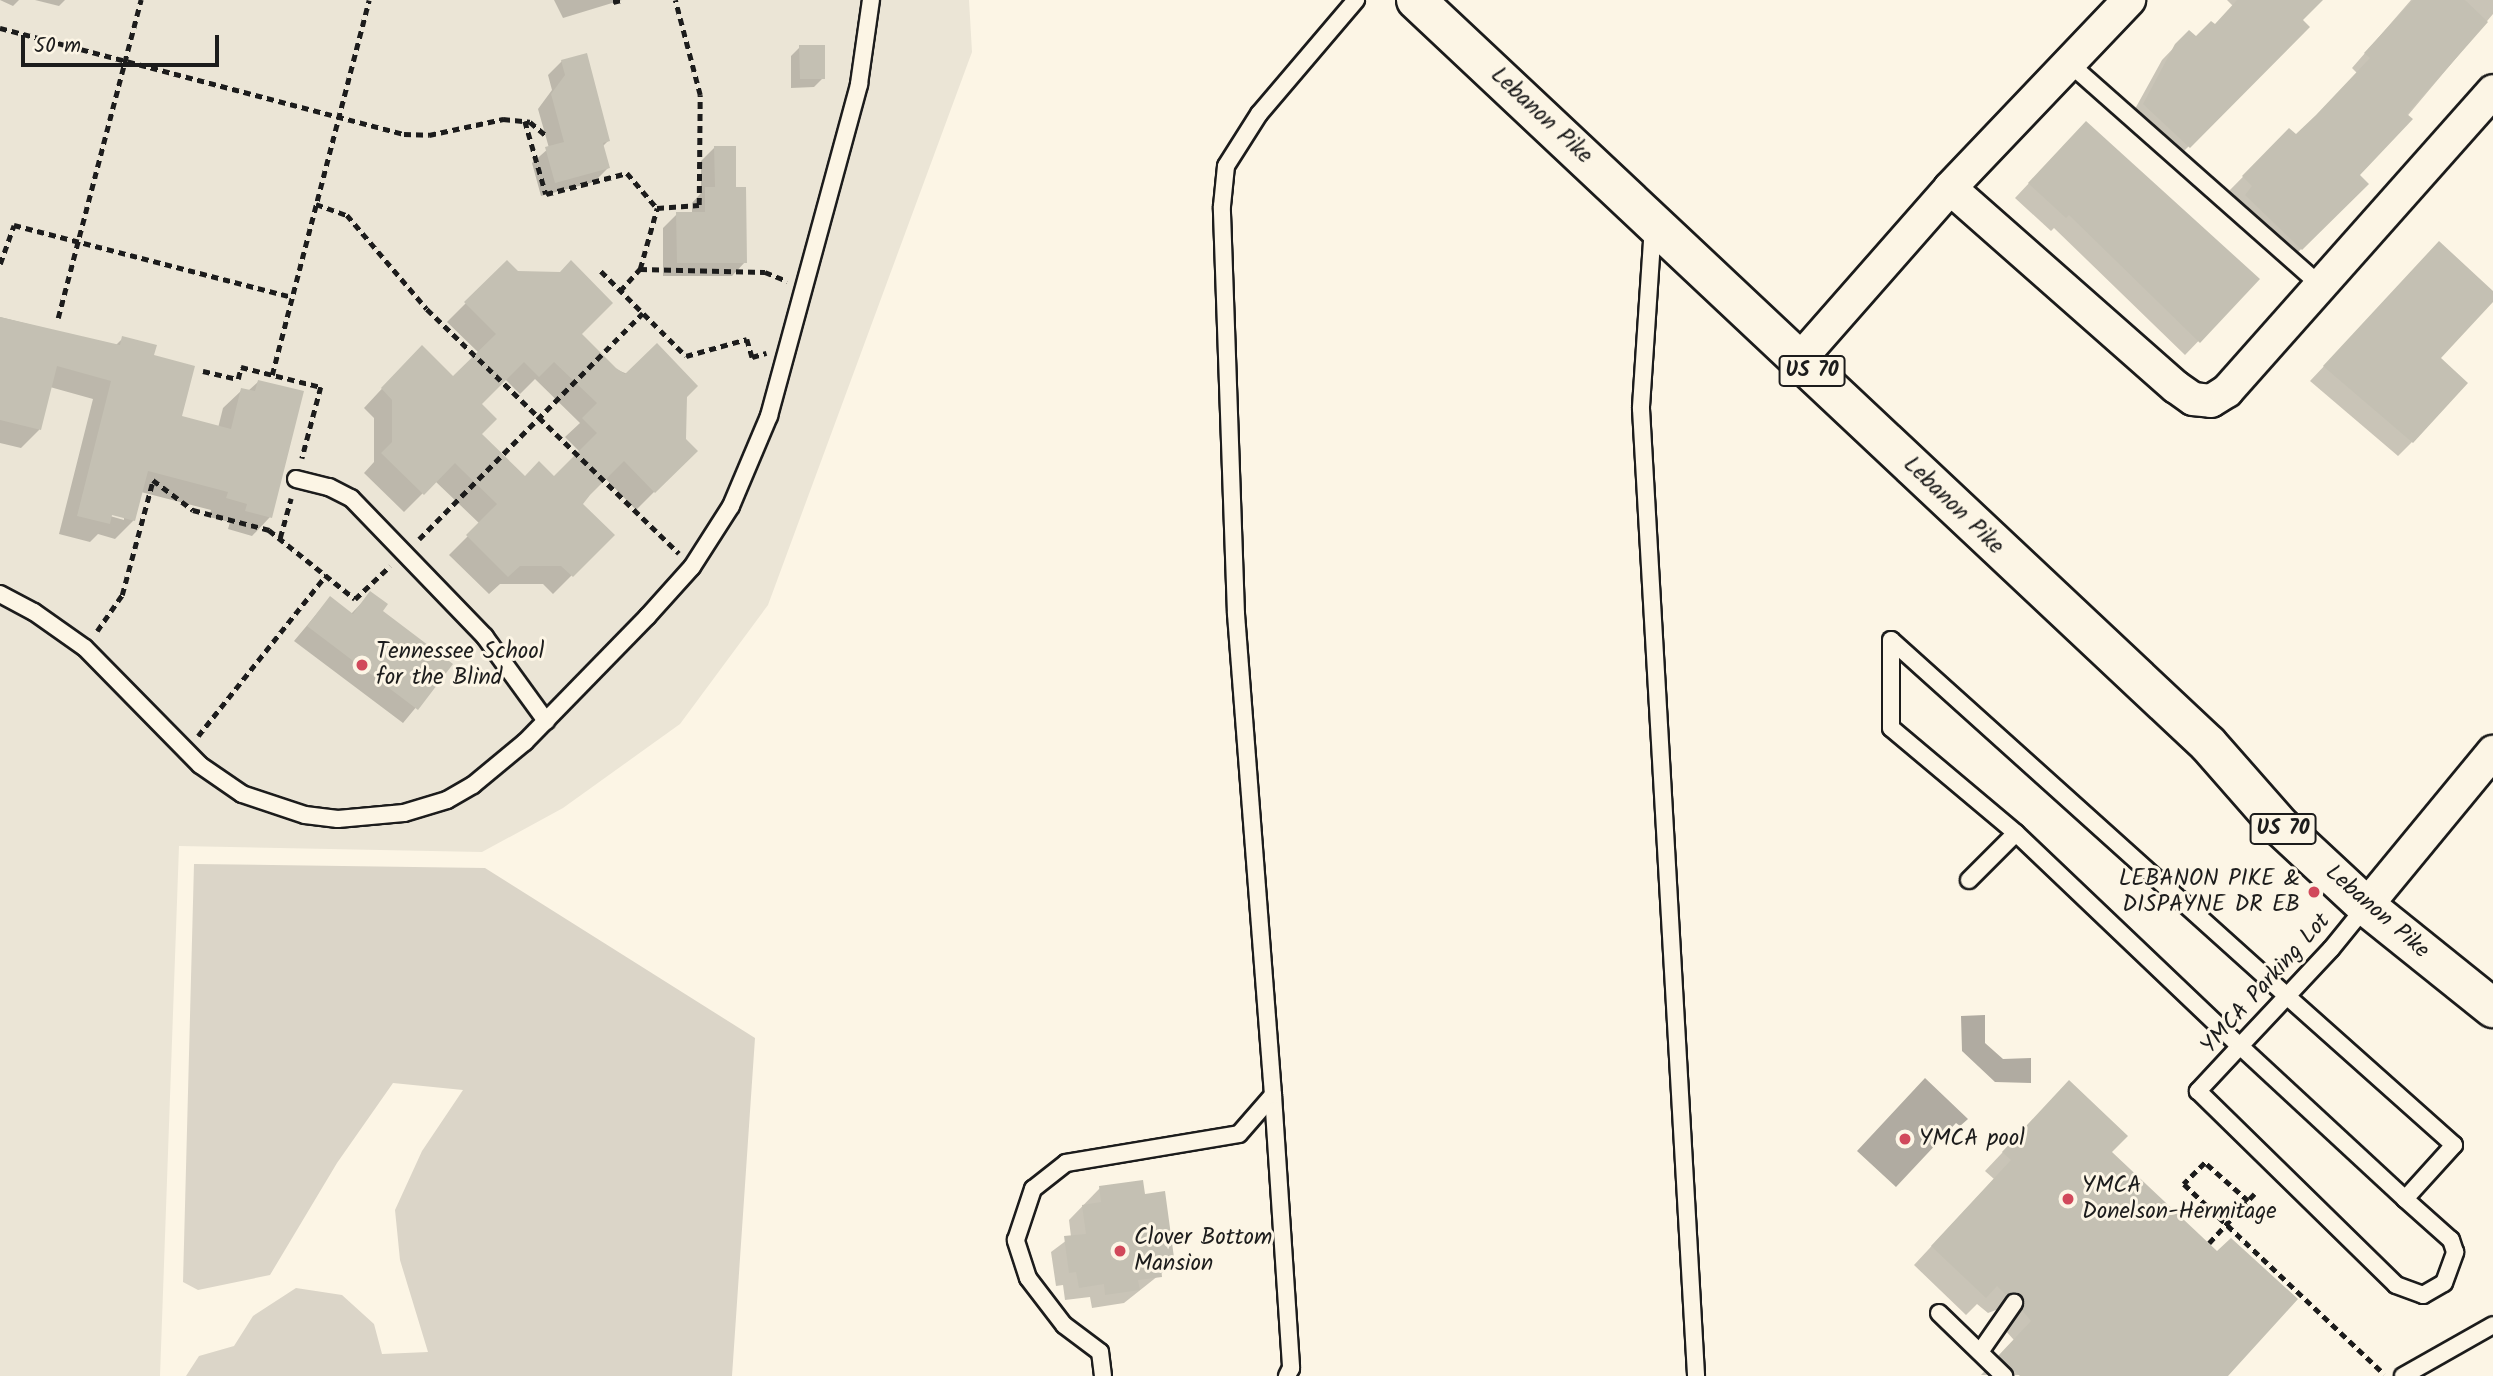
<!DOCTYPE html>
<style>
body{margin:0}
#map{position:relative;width:2493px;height:1376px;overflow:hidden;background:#fcf5e5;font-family:Kalam,sans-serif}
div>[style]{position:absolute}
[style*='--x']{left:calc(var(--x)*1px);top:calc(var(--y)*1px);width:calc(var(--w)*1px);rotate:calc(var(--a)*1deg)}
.built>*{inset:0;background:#ebe5d6}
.green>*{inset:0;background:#dbd5c8}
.water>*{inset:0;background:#b0aba1}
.shadow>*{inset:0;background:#0003}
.building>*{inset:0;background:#c4c0b3}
.path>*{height:4.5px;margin-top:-2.25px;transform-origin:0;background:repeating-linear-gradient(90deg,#1c1c1c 0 7px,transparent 0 12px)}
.roads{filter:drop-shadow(2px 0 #1c1c1c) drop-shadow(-2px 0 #1c1c1c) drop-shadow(0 2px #1c1c1c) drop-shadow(0 -2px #1c1c1c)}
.lane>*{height:16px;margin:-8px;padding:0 8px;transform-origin:8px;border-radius:8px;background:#fcf5e5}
.street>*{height:32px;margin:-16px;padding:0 16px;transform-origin:16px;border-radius:16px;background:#fcf5e5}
.primary>*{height:38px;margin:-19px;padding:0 19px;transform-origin:19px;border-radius:19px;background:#fcf5e5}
.dots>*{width:19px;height:19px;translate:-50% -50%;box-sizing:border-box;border:4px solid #fcf5e5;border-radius:50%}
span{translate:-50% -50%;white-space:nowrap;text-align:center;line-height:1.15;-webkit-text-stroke:6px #fcf5e5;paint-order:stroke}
.shield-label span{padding:2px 5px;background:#fcf5e5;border:2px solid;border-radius:5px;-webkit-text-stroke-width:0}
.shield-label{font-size:21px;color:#1c1c1c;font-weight:700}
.street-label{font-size:23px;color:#1c1c1c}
.poi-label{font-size:23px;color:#1c1c1c}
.left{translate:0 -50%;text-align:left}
.right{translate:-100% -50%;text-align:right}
.scale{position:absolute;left:21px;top:35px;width:198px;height:32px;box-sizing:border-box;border:4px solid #1c1c1c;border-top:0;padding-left:9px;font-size:21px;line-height:24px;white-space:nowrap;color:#1c1c1c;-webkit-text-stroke:5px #fcf5e5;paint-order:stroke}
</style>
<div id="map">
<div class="built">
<i style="clip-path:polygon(0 0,969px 0,972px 52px,768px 605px,680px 724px,563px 808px,482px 852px,179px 846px,160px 1376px,0 1376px)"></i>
</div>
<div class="green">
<i style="clip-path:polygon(194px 864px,485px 868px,755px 1038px,732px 1376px,186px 1376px,199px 1356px,234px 1346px,253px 1316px,296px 1288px,342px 1295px,374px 1324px,382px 1354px,428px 1352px,400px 1260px,395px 1210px,422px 1151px,463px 1090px,393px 1083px,337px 1163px,270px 1275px,198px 1290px,183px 1282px)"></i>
</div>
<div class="water">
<i style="clip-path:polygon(1985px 1015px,1985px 1043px,2003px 1059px,2031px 1058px,2031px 1083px,1995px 1082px,1962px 1051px,1961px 1016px)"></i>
<i style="clip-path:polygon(1925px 1078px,1968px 1119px,1960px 1126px,1956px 1123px,1896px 1187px,1857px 1151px)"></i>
</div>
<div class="shadow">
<i style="clip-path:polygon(0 0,19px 0,13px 6px)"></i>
<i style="clip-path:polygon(35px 0,65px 0,59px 6px)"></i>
<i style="clip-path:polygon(554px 0,622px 0,563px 18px)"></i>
<i style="clip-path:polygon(2227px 0,2321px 0,2300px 20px,2308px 27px,2175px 160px,2130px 118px,2162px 60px,2189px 32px,2196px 38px,2214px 26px,2233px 6px)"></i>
<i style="clip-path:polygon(2411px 0,2493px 0,2493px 14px,2357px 176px,2367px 184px,2287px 263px,2232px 210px,2240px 201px,2229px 191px,2289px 130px,2296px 137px,2357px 73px,2352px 68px)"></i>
<i style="clip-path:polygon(800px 47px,823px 78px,814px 87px,791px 88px,791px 56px)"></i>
<i style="clip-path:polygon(562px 61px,608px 141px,602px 147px,608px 168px,594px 182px,541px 196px,532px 163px,549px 148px,538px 109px,552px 90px,548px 75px)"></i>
<i style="clip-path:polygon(2072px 137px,2258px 279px,2185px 355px,2054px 228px,2051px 231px,2015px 198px)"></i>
<i style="clip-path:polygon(715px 147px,745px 262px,732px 276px,663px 276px,663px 228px,677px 214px,692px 214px,692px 203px,701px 193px,701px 161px)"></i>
<i style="clip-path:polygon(2426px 258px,2493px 294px,2493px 299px,2438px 358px,2412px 442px,2398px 456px,2310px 381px)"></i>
<i style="clip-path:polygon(evenodd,507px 262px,615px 369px,685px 397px,685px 440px,695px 451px,636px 510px,605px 478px,581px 504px,612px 535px,553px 594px,543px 584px,500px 584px,489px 594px,449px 555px,480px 524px,435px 481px,404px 512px,364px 473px,374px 462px,374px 418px,364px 408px,403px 366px,453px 379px,479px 353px,447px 322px,507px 262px,505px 379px,520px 394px,535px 379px,580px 423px,565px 437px,580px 452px,554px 478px,524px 478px,480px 434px,480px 404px,505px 379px)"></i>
<i style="clip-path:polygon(evenodd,0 317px,115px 346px,123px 338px,152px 356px,180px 418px,218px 428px,223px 408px,242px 390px,248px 391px,258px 382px,270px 517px,252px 536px,228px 529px,230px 522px,209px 517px,211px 510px,141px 492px,134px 520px,115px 539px,98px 534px,90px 542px,59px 534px,93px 399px,50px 387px,39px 430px,21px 448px,0 443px,0 317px,104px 511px,124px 516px,124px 520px,103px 514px,104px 511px)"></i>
<i style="clip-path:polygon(371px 593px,381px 611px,451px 665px,403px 723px,294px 641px,330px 598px,351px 614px)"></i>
<i style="clip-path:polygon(2051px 1101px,2109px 1152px,2225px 1376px,1981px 1375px,2014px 1340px,2004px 1329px,2006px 1317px,1996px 1310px,1988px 1313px,1977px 1304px,1966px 1315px,1914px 1265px,1994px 1179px,1985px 1171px)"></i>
<i style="clip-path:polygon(1100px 1188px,1143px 1196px,1173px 1264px,1124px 1303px,1092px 1308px,1090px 1297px,1065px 1300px,1063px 1285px,1056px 1286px,1051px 1252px,1071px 1237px,1069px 1220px)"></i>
</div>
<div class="building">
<i style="clip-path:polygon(2237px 0,2323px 0,2303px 20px,2310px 27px,2190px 148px,2143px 104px,2175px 44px,2189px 30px,2196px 36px,2211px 21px,2215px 24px)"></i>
<i style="clip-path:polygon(2413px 0,2465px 0,2488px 22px,2407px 114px,2413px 119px,2360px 175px,2369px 184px,2302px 250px,2245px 195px,2252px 186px,2242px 176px,2289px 128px,2296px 134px,2316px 115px,2370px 58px,2364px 53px)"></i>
<i style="clip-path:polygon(799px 45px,825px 45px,825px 79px,800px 79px)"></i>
<i style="clip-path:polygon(587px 53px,610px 141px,603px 143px,610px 168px,555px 183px,545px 147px,564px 142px,551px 94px,565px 75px,561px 60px)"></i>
<i style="clip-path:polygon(2086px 121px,2260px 279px,2200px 343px,2069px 215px,2066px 218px,2028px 183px)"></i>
<i style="clip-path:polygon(714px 146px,736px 146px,736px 187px,746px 187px,747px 263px,677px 263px,676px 212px,705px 212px,705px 187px,715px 187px)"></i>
<i style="clip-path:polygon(2439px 241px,2493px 291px,2493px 302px,2441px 358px,2468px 383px,2413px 443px,2323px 366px)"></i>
<i style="clip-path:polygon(evenodd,507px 260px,518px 271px,560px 272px,571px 260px,613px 303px,582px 334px,616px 368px,625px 374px,657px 343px,698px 386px,687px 397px,686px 439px,698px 451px,655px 493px,624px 461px,590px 495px,583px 504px,615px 535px,573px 577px,561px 566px,520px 566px,508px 577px,466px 535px,497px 504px,463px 471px,455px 463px,424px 495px,381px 453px,392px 442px,392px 400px,381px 388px,422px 345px,453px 376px,496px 334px,464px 302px,507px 260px,524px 362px,539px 377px,554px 362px,597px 403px,582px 418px,597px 433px,554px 476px,539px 461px,525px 476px,482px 434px,497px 419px,482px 404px,524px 362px)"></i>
<i style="clip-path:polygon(0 317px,120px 345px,122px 336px,157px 345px,154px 355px,195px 366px,182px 416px,231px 429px,241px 388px,255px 391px,258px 380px,304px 391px,272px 518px,245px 511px,247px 504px,226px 498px,228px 492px,148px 471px,135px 521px,112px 515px,110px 524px,77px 516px,111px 381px,57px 366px,41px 430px,0 420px)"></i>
<i style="clip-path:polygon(370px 591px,388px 604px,383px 611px,453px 664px,418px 710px,307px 626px,330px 596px,353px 614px)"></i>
<i style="clip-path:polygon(2069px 1080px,2128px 1136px,2112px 1152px,2217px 1251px,2231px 1238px,2298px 1299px,2228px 1376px,2020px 1376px,1998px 1356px,2031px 1321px,2022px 1310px,2023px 1298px,2016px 1293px,2007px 1296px,1997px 1286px,1986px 1298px,1931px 1246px,2011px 1160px,2002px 1152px)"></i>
<i style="clip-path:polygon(1143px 1180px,1145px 1194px,1165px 1191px,1175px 1265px,1161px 1267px,1162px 1277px,1138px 1280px,1140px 1290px,1105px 1295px,1104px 1284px,1079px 1288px,1076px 1272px,1069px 1273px,1064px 1236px,1086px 1234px,1082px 1205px,1101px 1202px,1099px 1186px)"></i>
</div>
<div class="path">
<i style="--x:613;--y:2;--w:8;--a:-14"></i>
<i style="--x:0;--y:28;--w:418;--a:14.7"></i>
<i style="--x:404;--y:134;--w:25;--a:2"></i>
<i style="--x:429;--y:135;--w:76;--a:-12.2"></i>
<i style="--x:503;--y:119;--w:27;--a:6"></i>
<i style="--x:530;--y:122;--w:23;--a:40"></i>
<i style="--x:525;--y:121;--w:76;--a:74"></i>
<i style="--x:546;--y:194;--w:84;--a:-14.5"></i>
<i style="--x:627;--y:173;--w:46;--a:49.4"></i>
<i style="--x:316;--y:204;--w:33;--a:20"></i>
<i style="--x:347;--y:215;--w:123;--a:49.6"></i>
<i style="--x:427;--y:309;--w:351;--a:44.1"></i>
<i style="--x:0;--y:264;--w:41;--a:-70.3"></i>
<i style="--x:14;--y:225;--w:287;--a:14.5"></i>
<i style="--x:640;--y:269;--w:63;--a:-74.4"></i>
<i style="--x:657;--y:208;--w:42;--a:-4.1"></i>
<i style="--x:699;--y:205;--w:110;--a:-89.5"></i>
<i style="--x:700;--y:95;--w:98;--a:-104.7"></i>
<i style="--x:601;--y:271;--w:120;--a:45"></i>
<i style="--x:686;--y:356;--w:63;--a:-15.6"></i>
<i style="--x:747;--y:339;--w:19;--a:74"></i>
<i style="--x:752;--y:357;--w:15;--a:-16"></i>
<i style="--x:620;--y:291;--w:30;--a:-48"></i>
<i style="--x:640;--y:269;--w:125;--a:1.4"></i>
<i style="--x:765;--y:272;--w:24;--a:22"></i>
<i style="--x:58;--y:318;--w:329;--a:-75.4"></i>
<i style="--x:203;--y:371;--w:36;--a:13"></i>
<i style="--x:238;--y:379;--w:12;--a:-76"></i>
<i style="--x:241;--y:367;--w:82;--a:14"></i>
<i style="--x:321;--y:387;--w:74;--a:104.8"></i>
<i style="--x:272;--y:375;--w:387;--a:-75.5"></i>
<i style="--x:280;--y:538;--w:41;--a:-74.6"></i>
<i style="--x:419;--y:539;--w:318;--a:-45.3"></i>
<i style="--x:97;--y:631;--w:44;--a:-55.2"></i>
<i style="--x:122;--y:595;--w:119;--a:-74.9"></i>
<i style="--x:153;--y:480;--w:50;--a:36.9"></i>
<i style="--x:193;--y:510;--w:79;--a:14.7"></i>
<i style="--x:269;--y:530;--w:110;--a:38.7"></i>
<i style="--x:355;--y:599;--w:48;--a:-43.3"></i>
<i style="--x:198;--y:736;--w:206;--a:-51.5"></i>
<i style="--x:2248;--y:1201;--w:57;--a:-138.5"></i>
<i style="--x:2205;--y:1163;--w:30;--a:135"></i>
<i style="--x:2184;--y:1184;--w:276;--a:43.5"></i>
<i style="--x:2209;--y:1243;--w:67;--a:-47.4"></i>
</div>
<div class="roads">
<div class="lane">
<i style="--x:2069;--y:63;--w:337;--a:41.5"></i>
<i style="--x:1653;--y:226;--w:183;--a:93.8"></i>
<i style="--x:1641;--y:409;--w:969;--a:86.74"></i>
<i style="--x:296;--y:479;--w:34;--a:14"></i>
<i style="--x:329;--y:487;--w:25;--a:27"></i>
<i style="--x:351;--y:498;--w:193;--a:46"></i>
<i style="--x:485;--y:637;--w:104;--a:54"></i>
<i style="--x:0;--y:594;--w:38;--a:28"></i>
<i style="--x:34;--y:612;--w:62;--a:35.2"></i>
<i style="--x:85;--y:648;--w:164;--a:45.5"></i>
<i style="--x:200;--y:765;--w:51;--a:34.6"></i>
<i style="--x:242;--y:794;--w:66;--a:18.4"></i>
<i style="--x:305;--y:815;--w:33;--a:7"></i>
<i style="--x:338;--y:819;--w:66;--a:-5.2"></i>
<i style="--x:404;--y:813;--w:45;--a:-16.8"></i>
<i style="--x:447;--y:800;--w:30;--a:-30"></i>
<i style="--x:473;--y:785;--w:67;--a:-39.6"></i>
<i style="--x:525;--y:742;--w:175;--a:-45.7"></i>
<i style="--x:647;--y:617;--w:67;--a:-48"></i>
<i style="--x:692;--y:567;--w:72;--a:-57.4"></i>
<i style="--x:731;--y:506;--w:98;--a:-67.1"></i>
<i style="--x:769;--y:416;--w:344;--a:-74.8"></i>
<i style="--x:859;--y:84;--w:85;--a:-81.9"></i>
<i style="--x:1969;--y:880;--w:66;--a:-45"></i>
<i style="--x:2366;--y:906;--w:55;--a:129.1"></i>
<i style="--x:2331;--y:949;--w:64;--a:133.1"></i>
<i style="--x:2287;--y:996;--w:69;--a:133.2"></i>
<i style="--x:2240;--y:1046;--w:62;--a:133"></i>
<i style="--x:2198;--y:1091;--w:277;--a:44.4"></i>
<i style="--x:2396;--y:1285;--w:29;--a:20"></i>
<i style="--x:2423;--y:1295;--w:24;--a:-30"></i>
<i style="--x:2444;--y:1283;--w:33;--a:-70"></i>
<i style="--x:2455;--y:1252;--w:13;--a:-108"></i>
<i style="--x:2451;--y:1240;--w:62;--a:-138.3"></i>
<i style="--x:2405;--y:1199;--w:73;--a:-47.8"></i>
<i style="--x:2454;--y:1145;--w:224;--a:-138.3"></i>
<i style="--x:2287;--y:996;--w:532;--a:-138.04"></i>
<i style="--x:1891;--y:640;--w:88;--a:90"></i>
<i style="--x:1891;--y:728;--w:163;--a:40"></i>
<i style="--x:2016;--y:833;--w:309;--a:43.6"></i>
<i style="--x:2240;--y:1046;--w:225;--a:42.8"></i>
<i style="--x:1273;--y:1095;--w:274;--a:86.2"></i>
<i style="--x:1291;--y:1368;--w:9;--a:117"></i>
<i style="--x:1939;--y:1313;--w:91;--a:44.1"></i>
<i style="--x:1980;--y:1352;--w:60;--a:-55.2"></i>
<i style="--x:1103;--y:1376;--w:24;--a:-97"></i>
<i style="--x:1100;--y:1352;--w:45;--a:-143.1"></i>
<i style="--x:1064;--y:1325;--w:59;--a:-127.5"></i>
<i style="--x:1028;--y:1278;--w:40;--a:-108"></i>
<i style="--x:1016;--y:1240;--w:54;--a:-71.6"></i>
<i style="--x:1033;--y:1189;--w:42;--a:-38.2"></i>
<i style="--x:1066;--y:1163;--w:175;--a:-9.5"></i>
<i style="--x:1239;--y:1134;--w:52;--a:-48.9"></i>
<i style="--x:1273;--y:1095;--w:482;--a:-94.4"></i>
<i style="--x:1236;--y:614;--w:408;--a:-92"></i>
<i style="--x:1222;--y:206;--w:40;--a:-84.3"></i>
<i style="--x:1226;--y:166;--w:62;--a:-57.6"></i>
<i style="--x:1259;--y:114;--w:150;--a:-49.6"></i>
<i style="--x:2403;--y:1376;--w:103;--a:-29.5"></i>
</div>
<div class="street">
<i style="--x:1950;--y:188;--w:301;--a:41.4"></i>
<i style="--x:2176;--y:387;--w:21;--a:35"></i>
<i style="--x:2193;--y:399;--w:18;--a:6"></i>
<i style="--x:2211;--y:401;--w:19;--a:-32"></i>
<i style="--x:2227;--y:391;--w:401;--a:-48.4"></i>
<i style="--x:1800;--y:359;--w:227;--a:-48.7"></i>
<i style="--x:1950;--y:188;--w:260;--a:-46.4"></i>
<i style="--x:2366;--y:906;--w:200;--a:-50.5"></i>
</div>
<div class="primary">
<i style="--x:1416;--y:0;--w:1087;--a:43.21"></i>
<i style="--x:2208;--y:744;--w:111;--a:48.7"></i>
<i style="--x:2281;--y:827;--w:116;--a:42.9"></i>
<i style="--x:2366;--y:906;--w:163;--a:38.8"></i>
</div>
</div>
<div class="dots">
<i style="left:362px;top:665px;background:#d1495b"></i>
<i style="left:2314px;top:892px;background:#d1495b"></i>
<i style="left:1905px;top:1139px;background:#d1495b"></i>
<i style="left:2068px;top:1199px;background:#d1495b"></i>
<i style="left:1120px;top:1251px;background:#d1495b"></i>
</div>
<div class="shield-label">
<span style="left:1812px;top:371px">US 70</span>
<span style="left:2283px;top:829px">US 70</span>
</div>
<div class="street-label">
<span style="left:1541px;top:116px;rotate:43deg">Lebanon Pike</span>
<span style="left:1953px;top:506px;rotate:44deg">Lebanon Pike</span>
<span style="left:2377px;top:912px;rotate:41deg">Lebanon Pike</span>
<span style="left:2266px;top:984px;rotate:-48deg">YMCA Parking Lot</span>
</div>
<div class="poi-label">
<span class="left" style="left:376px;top:665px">Tennessee School<br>for the Blind</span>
<span class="right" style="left:2300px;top:892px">LEBANON PIKE &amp;<br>DISPAYNE DR EB</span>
<span class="left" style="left:1919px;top:1139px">YMCA pool</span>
<span class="left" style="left:2082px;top:1199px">YMCA<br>Donelson-Hermitage</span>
<span class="left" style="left:1134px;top:1251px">Clover Bottom<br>Mansion</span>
</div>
<div class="scale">50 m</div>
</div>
